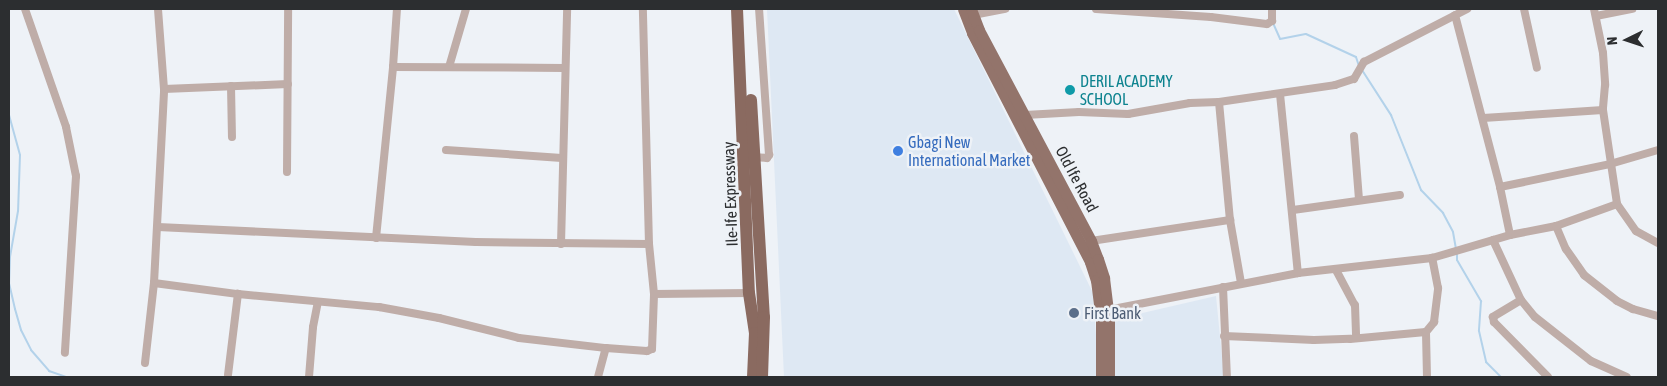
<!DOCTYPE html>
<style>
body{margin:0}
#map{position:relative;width:1667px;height:386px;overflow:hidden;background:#eef2f7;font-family:"Asap Condensed",sans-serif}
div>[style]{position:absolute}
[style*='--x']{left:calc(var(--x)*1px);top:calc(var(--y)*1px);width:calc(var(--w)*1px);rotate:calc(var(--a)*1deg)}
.built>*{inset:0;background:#dee8f3}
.stream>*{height:2px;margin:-1px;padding:0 1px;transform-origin:1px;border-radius:1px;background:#b3d2ea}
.minor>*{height:8px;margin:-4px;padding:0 4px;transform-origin:4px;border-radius:4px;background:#bfada8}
.primary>*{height:11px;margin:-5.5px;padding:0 5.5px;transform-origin:5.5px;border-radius:5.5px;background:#93746b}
.trunk>*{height:12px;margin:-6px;padding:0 6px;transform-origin:6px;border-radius:6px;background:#8a6a60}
.dots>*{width:14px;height:14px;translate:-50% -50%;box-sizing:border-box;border:2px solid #eef2f7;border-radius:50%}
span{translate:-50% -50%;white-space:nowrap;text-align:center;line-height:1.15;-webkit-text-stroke:5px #eef2f7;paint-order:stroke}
.culture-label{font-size:16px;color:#0d838f}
.left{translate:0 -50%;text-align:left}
.shop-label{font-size:16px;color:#366cbe}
.street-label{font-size:16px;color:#2c2e30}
.service-label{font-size:16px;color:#4e5e75}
.frame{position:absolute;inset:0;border:10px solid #2c2e30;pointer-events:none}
.north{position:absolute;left:1602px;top:15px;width:50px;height:50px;-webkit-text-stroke:4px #eef2f7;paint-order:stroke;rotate:266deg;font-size:14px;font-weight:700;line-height:20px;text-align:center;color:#2c2e30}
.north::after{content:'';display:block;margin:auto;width:18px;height:22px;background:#2c2e30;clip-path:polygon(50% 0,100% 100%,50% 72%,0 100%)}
</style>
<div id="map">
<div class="built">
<i style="clip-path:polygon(767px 9px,954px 9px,1093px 293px,1099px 377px,784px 377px)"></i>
<i style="clip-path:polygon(1216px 296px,1224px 377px,1113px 377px,1112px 320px)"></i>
</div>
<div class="stream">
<i style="--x:1273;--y:23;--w:17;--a:66"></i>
<i style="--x:1280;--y:39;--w:26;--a:-11"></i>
<i style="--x:1306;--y:34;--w:55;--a:24.7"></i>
<i style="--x:1356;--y:57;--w:9;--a:72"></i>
<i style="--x:1362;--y:70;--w:54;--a:57.2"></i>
<i style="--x:1391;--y:115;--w:81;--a:68.2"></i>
<i style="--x:1421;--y:190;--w:32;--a:46"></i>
<i style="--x:1443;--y:213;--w:21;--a:62"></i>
<i style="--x:1453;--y:232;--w:17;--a:80"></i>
<i style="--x:9;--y:115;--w:41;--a:74.6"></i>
<i style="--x:20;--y:155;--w:56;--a:92"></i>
<i style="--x:18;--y:211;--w:47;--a:99.9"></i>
<i style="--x:10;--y:257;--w:26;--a:92"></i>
<i style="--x:9;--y:283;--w:27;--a:77"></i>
<i style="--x:15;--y:309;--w:22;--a:74"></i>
<i style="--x:21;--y:330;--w:22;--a:63"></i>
<i style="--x:31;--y:350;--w:28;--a:49"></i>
<i style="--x:49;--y:371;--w:18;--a:19"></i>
<i style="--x:1457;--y:254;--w:6;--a:90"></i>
<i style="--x:1457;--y:260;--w:48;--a:59.7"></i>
<i style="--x:1481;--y:301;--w:30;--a:94"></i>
<i style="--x:1479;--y:331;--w:32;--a:77"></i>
<i style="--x:1486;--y:362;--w:21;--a:45"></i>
</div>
<div class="minor">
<i style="--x:25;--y:9;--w:125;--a:70.8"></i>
<i style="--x:66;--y:127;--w:50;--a:78.5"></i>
<i style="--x:76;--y:176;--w:177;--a:93.6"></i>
<i style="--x:1096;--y:9;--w:115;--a:4"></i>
<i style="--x:1211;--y:17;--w:56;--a:7.1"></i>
<i style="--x:1267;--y:24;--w:6;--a:-31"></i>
<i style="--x:1272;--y:21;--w:12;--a:-90"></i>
<i style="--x:1524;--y:9;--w:60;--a:77.6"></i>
<i style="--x:1594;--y:9;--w:45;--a:78.4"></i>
<i style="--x:1603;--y:53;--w:32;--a:86"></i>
<i style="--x:1605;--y:85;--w:25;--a:95"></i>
<i style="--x:1603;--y:110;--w:95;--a:81.5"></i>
<i style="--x:1617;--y:204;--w:33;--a:55"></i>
<i style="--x:1636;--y:231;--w:25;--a:29"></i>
<i style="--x:973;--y:15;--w:33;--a:-11"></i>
<i style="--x:1455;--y:15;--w:178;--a:75.3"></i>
<i style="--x:1500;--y:187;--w:49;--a:78.2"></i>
<i style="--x:1596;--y:16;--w:37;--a:-11"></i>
<i style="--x:393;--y:67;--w:171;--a:0.3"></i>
<i style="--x:449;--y:67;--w:60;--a:-73.7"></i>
<i style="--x:231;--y:86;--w:51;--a:88.9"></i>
<i style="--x:164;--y:89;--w:124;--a:-2.3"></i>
<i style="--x:1280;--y:94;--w:180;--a:84.3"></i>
<i style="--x:1219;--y:102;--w:119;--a:84.7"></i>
<i style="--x:1230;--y:220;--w:64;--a:80.1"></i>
<i style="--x:1025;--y:115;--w:54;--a:-3.2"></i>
<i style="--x:1079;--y:112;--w:49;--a:2.3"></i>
<i style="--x:1128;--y:114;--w:63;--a:-10.1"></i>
<i style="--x:1190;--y:103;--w:29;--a:-2"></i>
<i style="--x:1219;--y:102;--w:117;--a:-8.3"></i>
<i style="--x:1335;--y:85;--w:20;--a:-18"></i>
<i style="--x:1354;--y:79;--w:20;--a:-60"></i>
<i style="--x:1364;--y:62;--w:116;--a:-27.2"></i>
<i style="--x:1483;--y:118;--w:120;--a:-3.8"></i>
<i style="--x:1354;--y:136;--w:64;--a:85.5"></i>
<i style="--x:446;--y:150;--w:116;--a:3.9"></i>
<i style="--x:754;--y:157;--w:13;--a:4"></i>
<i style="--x:767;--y:158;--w:4;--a:-56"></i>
<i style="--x:769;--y:155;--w:146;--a:-93.9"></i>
<i style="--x:287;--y:172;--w:163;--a:-89.6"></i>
<i style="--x:1500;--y:187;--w:112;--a:-11.8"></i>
<i style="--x:1610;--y:164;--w:50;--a:-16.3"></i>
<i style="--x:1293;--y:210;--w:108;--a:-8"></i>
<i style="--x:1556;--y:226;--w:25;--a:67"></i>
<i style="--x:1566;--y:249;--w:32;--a:55"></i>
<i style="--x:1584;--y:275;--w:42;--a:38.2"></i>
<i style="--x:1617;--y:301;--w:18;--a:27"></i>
<i style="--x:1633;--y:309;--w:26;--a:16"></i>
<i style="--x:158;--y:227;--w:318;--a:2.7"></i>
<i style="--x:476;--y:242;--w:173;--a:0.7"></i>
<i style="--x:376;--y:238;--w:172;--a:-84.3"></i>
<i style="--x:393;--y:67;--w:58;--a:-86.1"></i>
<i style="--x:1493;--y:240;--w:66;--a:65"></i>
<i style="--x:1521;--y:300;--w:22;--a:51"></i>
<i style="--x:1535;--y:317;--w:71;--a:38.2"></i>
<i style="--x:1591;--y:361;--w:39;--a:24"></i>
<i style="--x:1091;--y:241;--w:141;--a:-8.6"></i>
<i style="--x:561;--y:244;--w:235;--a:-88.5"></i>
<i style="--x:1336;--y:270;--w:40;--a:62"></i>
<i style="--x:1355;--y:305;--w:33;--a:88"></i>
<i style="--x:154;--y:283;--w:85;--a:7.5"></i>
<i style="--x:238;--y:294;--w:142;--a:5.3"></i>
<i style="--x:379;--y:307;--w:61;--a:10.4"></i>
<i style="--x:439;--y:318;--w:82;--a:14"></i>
<i style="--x:519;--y:338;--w:88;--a:6.6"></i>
<i style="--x:606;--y:348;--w:41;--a:4.2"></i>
<i style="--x:647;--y:351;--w:5;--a:-22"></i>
<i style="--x:652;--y:349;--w:55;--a:-87.9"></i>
<i style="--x:654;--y:294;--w:50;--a:-95.7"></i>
<i style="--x:649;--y:244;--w:235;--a:-91.5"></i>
<i style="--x:1223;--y:287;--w:90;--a:87.5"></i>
<i style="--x:654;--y:294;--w:95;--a:-0.6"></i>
<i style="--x:1521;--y:300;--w:33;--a:149"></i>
<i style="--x:1493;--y:317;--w:5;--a:79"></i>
<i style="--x:1494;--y:322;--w:77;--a:45.5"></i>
<i style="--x:1108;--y:310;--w:194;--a:-11"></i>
<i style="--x:1298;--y:273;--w:135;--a:-6.4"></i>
<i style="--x:1432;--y:258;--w:81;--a:-16.4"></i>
<i style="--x:1510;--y:235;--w:47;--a:-11.1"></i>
<i style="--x:1556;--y:226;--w:65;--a:-19.8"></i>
<i style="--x:1224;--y:336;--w:90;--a:2.5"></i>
<i style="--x:1314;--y:340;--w:36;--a:-2"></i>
<i style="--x:1350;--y:339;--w:76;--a:-5.3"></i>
<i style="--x:145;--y:363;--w:81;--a:-83.6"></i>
<i style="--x:154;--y:283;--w:194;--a:-87"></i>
<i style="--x:164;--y:89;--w:80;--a:-94.3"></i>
<i style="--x:228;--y:375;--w:82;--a:-83"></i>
<i style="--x:309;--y:377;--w:50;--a:-85.4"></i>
<i style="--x:313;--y:327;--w:25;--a:-79"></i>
<i style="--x:598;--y:377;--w:30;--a:-75"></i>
<i style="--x:1427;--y:377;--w:45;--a:-91.3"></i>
<i style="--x:1426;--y:332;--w:13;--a:-51"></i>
<i style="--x:1434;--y:322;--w:34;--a:-83"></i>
<i style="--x:1438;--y:288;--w:31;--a:-101"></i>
</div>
<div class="primary">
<i style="--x:963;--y:9;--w:26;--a:69"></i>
<i style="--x:972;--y:33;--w:258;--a:62.7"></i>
<i style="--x:1090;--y:262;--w:19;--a:72"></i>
<i style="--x:1096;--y:280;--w:40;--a:82.9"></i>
<i style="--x:1101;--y:320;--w:57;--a:90"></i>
<i style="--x:971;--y:9;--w:22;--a:69"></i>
<i style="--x:979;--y:30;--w:239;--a:62"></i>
<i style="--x:1091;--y:241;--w:19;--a:69"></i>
<i style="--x:1098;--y:259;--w:20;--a:72"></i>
<i style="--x:1104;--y:278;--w:41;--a:83"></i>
<i style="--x:1109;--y:319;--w:58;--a:90"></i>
</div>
<div class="trunk">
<i style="--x:737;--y:9;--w:284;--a:87.6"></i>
<i style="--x:749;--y:293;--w:40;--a:81.5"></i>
<i style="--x:755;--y:333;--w:44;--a:92.6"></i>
<i style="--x:751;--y:100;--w:217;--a:86.6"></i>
<i style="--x:764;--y:317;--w:60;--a:91.9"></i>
</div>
<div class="dots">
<i style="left:1070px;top:90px;background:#0f9aa8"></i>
<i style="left:898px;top:151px;background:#3f7fe0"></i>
<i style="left:1074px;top:313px;background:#5c6f8a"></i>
</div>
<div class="culture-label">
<span class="left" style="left:1080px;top:90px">DERIL ACADEMY<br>SCHOOL</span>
</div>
<div class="shop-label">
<span class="left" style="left:908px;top:151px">Gbagi New<br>International Market</span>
</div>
<div class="street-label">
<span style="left:1077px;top:179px;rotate:62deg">Old Ife Road</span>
<span style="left:730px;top:194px;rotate:-92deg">Ile-Ife Expressway</span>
</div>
<div class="service-label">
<span class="left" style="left:1084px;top:313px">First Bank</span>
</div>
<div class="frame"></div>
<div class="north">N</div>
</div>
